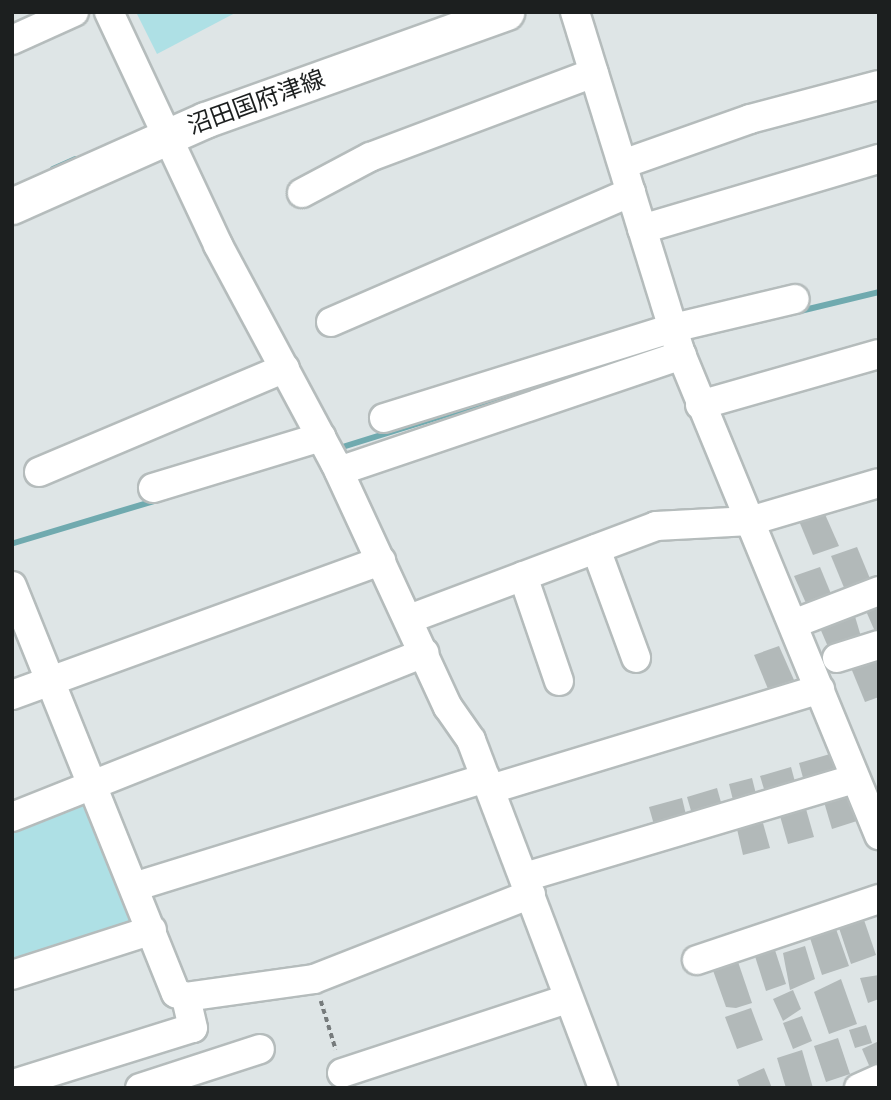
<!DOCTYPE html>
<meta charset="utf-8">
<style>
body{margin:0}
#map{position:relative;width:891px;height:1100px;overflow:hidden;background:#dee5e6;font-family:"PT Sans Narrow","Noto Sans JP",sans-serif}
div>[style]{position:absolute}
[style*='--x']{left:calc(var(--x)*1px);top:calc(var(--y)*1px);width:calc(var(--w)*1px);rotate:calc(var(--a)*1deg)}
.green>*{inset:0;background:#aee0e5}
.stream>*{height:6px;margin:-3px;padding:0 3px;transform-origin:3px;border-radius:3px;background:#70aaaf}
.building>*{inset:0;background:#b2b9b9}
.path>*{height:3.5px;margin-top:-1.75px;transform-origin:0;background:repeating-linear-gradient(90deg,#767b7c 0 5px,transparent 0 8.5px)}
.roads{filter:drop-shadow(2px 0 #b5bcbc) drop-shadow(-2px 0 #b5bcbc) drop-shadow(0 2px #b5bcbc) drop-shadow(0 -2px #b5bcbc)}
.minor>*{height:28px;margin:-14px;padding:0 14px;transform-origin:14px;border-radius:14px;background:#fff}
.major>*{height:35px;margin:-17.5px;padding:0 17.5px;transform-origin:17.5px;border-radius:17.5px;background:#fff}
span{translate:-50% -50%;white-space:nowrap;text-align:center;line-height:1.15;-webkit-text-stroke:6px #fff;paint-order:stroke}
.street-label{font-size:24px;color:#1c1f1f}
.frame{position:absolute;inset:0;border:14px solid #1c1f1f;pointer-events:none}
</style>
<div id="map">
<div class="green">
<i style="clip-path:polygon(136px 12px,237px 12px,157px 54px)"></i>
<i style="clip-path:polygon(93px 793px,143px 925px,12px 966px,12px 825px)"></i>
</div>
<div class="stream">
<i style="--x:53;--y:169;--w:24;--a:-24"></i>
<i style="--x:796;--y:312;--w:85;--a:-13.5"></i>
<i style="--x:336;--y:449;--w:350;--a:-17.3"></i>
<i style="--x:14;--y:543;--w:153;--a:-16.7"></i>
</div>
<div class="building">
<i style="clip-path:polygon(824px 512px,839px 546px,813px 555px,799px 521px)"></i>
<i style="clip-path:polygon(857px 547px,871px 581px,845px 590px,831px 556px)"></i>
<i style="clip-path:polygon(820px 567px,834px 601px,809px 610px,794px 576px)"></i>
<i style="clip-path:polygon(879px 596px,879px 635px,877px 636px,862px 602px)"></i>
<i style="clip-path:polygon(854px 613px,862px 640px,829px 649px,819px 626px)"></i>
<i style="clip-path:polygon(779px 646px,794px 680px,768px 689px,754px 655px)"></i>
<i style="clip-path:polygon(877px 659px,879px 697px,865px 702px,851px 668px)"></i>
<i style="clip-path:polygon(830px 754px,838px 779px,806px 789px,799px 763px)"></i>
<i style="clip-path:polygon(791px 767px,798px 793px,768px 802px,760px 776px)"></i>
<i style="clip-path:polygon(752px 778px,758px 802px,735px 808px,729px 784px)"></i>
<i style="clip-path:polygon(717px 788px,724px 813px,694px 821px,687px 797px)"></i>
<i style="clip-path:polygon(849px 794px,857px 821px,832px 829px,824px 802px)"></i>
<i style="clip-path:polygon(682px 798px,688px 823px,656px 832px,649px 807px)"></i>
<i style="clip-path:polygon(806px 809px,814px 837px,788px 844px,780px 816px)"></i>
<i style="clip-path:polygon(763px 823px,770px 848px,743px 855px,737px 829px)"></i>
<i style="clip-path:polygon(863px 917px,876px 955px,851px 964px,838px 925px)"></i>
<i style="clip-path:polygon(836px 929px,849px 966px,822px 975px,810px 938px)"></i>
<i style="clip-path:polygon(805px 946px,815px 979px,790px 990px,783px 953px)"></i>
<i style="clip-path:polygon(774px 947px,786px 984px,766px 991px,754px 953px)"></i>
<i style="clip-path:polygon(735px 953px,752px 1003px,736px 1008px,726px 1007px,710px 962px)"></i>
<i style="clip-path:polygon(879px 975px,879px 999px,868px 1003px,860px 978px)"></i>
<i style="clip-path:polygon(841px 979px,857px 1024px,829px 1034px,814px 992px)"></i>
<i style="clip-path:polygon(793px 990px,801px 1009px,783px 1021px,773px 999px)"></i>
<i style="clip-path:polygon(751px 1008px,763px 1040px,737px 1049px,725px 1017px)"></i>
<i style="clip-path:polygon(802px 1016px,812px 1041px,793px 1049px,783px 1023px)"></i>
<i style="clip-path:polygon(866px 1025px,872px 1043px,855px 1048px,849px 1030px)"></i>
<i style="clip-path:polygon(838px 1038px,850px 1074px,826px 1082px,814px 1046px)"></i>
<i style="clip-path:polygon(879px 1041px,879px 1066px,871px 1070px,862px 1049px)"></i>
<i style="clip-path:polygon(802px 1050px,813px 1088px,786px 1088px,777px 1058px)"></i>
<i style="clip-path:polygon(764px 1068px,772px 1088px,740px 1088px,737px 1080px)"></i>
</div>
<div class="path">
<i style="--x:321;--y:1001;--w:51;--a:73"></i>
</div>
<div class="roads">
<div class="minor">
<i style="--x:109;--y:12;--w:257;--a:64.9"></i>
<i style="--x:218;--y:245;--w:247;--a:61.8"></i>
<i style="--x:335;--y:463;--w:269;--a:65.2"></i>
<i style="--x:448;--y:707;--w:40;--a:55.1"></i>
<i style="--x:471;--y:740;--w:372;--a:69.2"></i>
<i style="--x:575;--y:12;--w:353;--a:72.8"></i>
<i style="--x:679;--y:349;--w:526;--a:67.63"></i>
<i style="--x:12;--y:40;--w:68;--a:-24.3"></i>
<i style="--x:623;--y:164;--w:135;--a:-19.5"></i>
<i style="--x:750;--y:119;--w:133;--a:-14.8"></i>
<i style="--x:302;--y:193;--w:77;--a:-27.9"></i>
<i style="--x:370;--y:157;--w:239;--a:-20.6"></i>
<i style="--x:642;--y:229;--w:247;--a:-16.5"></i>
<i style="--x:331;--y:322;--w:327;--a:-23.4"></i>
<i style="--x:700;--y:405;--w:186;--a:-15.9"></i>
<i style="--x:384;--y:418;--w:303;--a:-17.3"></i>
<i style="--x:673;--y:328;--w:125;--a:-13.4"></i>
<i style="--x:339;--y:471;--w:362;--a:-18.7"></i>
<i style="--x:39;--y:472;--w:267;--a:-22.9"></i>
<i style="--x:153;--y:488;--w:176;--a:-16.9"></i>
<i style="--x:596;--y:549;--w:116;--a:69.8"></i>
<i style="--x:523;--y:576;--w:111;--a:71.1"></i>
<i style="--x:12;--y:586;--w:439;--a:68.1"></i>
<i style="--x:176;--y:993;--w:11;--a:22"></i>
<i style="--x:186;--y:997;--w:129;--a:-8"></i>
<i style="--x:314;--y:979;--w:233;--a:-21.4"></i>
<i style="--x:409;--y:619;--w:264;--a:-20.6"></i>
<i style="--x:656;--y:526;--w:94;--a:-3"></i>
<i style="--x:750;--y:521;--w:134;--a:-16.4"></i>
<i style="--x:793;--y:624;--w:92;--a:-21"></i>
<i style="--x:837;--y:658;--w:44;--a:-17.2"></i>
<i style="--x:12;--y:695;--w:393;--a:-20"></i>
<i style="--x:491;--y:789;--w:344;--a:-16.9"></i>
<i style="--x:12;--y:817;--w:444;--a:-21.7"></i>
<i style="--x:525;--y:877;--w:343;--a:-16.6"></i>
<i style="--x:137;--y:886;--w:365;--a:-17.2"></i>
<i style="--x:697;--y:960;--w:192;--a:-18.5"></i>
<i style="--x:12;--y:975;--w:147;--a:-17.8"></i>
<i style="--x:342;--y:1073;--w:237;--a:-18.2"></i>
<i style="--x:16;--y:1083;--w:185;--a:-17.3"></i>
<i style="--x:193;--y:1028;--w:32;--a:-103"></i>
<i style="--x:140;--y:1088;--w:126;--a:-18"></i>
<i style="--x:859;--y:1088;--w:22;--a:-24"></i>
</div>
<div class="major">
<i style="--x:12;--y:206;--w:211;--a:-24"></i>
<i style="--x:205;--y:120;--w:320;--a:-19.7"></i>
</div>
</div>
<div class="street-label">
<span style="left:256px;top:102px;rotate:-20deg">沼田国府津線</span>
</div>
<div class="frame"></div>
</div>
